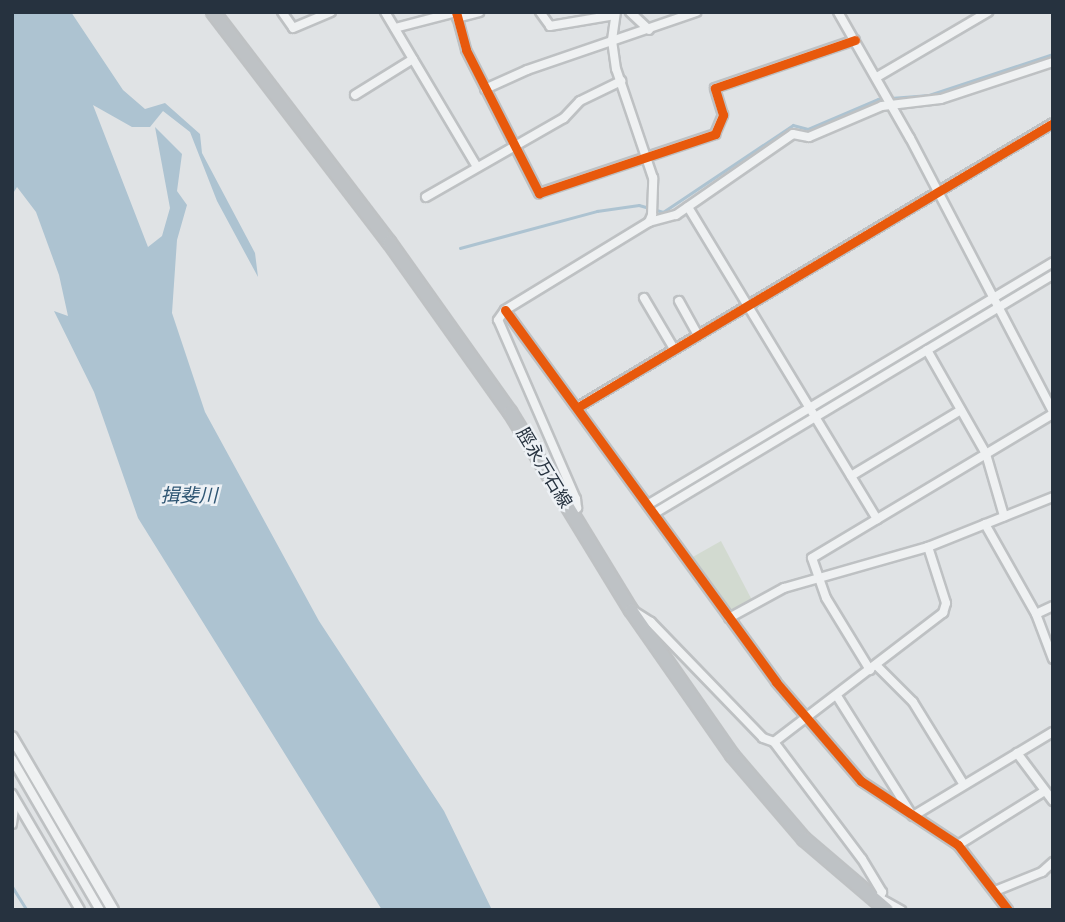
<!DOCTYPE html>
<meta charset="utf-8">
<style>
body{margin:0}
#map{position:relative;width:1065px;height:922px;overflow:hidden;background:#e0e3e5;font-family:"Fira Sans Condensed","Noto Sans JP",sans-serif}
div>[style]{position:absolute}
[style*='--x']{left:calc(var(--x)*1px);top:calc(var(--y)*1px);width:calc(var(--w)*1px);rotate:calc(var(--a)*1deg)}
.green>*{inset:0;background:#d2dad0}
.water>*{inset:0;background:#adc3d1}
.stream>*{height:2.5px;margin:-1.25px;padding:0 1.25px;transform-origin:1.25px;border-radius:1.25px;background:#adc3d1}
.roads{filter:drop-shadow(2px 0 #bec1c3) drop-shadow(-2px 0 #bec1c3) drop-shadow(0 2px #bec1c3) drop-shadow(0 -2px #bec1c3)}
.minor>*{height:8px;margin:-4px;padding:0 4px;transform-origin:4px;border-radius:4px;background:#eff1f2}
.tertiary>*{height:10px;margin:-5px;padding:0 5px;transform-origin:5px;border-radius:5px;background:#eff1f2}
.secondary>*{height:12px;margin:-6px;padding:0 6px;transform-origin:6px;border-radius:6px;background:#bec2c5}
.cycleway>*{height:9px;margin:-4.5px;padding:0 4.5px;transform-origin:4.5px;border-radius:4.5px;background:#e8590c}
span{translate:-50% -50%;white-space:nowrap;text-align:center;line-height:1.15;-webkit-text-stroke:5px #edf1f5;paint-order:stroke}
.street-label{font-size:18px;color:#26323f}
.water-label{font-size:19px;color:#2f5673;font-style:italic}
.frame{position:absolute;inset:0;border:14px solid #26323f;pointer-events:none}
</style>
<div id="map">
<div class="green">
<i style="clip-path:polygon(721px 541px,753px 602px,729px 615px,691px 558px)"></i>
</div>
<div class="water">
<i style="clip-path:polygon(12px 12px,71px 12px,123px 90px,145px 109px,165px 103px,200px 134px,202px 153px,255px 253px,258px 277px,217px 201px,190px 132px,163px 111px,150px 127px,132px 127px,93px 105px,148px 247px,162px 236px,170px 208px,155px 127px,182px 154px,177px 191px,187px 205px,177px 240px,172px 313px,205px 412px,319px 621px,444px 811px,492px 910px,382px 910px,138px 518px,94px 392px,54px 311px,68px 316px,59px 275px,36px 212px,17px 187px,12px 195px)"></i>
</div>
<div class="stream">
<i style="--x:460;--y:248;--w:142;--a:-15.1"></i>
<i style="--x:597;--y:211;--w:42;--a:-8.1"></i>
<i style="--x:639;--y:205;--w:25;--a:16"></i>
<i style="--x:663;--y:212;--w:156;--a:-33.8"></i>
<i style="--x:793;--y:125;--w:16;--a:15"></i>
<i style="--x:808;--y:129;--w:76;--a:-23.2"></i>
<i style="--x:878;--y:99;--w:51;--a:-4.5"></i>
<i style="--x:929;--y:95;--w:131;--a:-18.3"></i>
<i style="--x:12;--y:886;--w:28;--a:58"></i>
</div>
<div class="roads">
<div class="minor">
<i style="--x:282;--y:12;--w:19;--a:55"></i>
<i style="--x:293;--y:28;--w:41;--a:-22.8"></i>
<i style="--x:385;--y:12;--w:180;--a:59.3"></i>
<i style="--x:456;--y:12;--w:39;--a:75"></i>
<i style="--x:466;--y:50;--w:161;--a:63"></i>
<i style="--x:539;--y:193;--w:186;--a:-18.5"></i>
<i style="--x:715;--y:134;--w:21;--a:-67"></i>
<i style="--x:723;--y:115;--w:28;--a:-107"></i>
<i style="--x:715;--y:88;--w:148;--a:-18.9"></i>
<i style="--x:540;--y:12;--w:17;--a:54"></i>
<i style="--x:550;--y:26;--w:66;--a:-9.6"></i>
<i style="--x:630;--y:12;--w:26;--a:43"></i>
<i style="--x:838;--y:12;--w:145;--a:60.3"></i>
<i style="--x:910;--y:138;--w:309;--a:62.4"></i>
<i style="--x:457;--y:18;--w:23;--a:-15"></i>
<i style="--x:395;--y:28;--w:63;--a:-14.7"></i>
<i style="--x:877;--y:77;--w:129;--a:-30.4"></i>
<i style="--x:485;--y:89;--w:46;--a:-24.3"></i>
<i style="--x:527;--y:70;--w:179;--a:-18.9"></i>
<i style="--x:355;--y:95;--w:68;--a:-31.8"></i>
<i style="--x:426;--y:197;--w:159;--a:-29.8"></i>
<i style="--x:564;--y:118;--w:23;--a:-47"></i>
<i style="--x:580;--y:101;--w:46;--a:-26"></i>
<i style="--x:688;--y:207;--w:365;--a:58.8"></i>
<i style="--x:649;--y:222;--w:28;--a:-15"></i>
<i style="--x:676;--y:215;--w:142;--a:-34.7"></i>
<i style="--x:793;--y:134;--w:16;--a:11"></i>
<i style="--x:809;--y:137;--w:79;--a:-23"></i>
<i style="--x:882;--y:106;--w:59;--a:-6.8"></i>
<i style="--x:941;--y:99;--w:118;--a:-18.3"></i>
<i style="--x:644;--y:298;--w:59;--a:59.5"></i>
<i style="--x:679;--y:301;--w:39;--a:61"></i>
<i style="--x:505;--y:310;--w:460;--a:53.9"></i>
<i style="--x:776;--y:682;--w:130;--a:49.4"></i>
<i style="--x:861;--y:781;--w:116;--a:33.4"></i>
<i style="--x:958;--y:845;--w:82;--a:52.4"></i>
<i style="--x:927;--y:350;--w:120;--a:60.4"></i>
<i style="--x:986;--y:454;--w:65;--a:73.8"></i>
<i style="--x:578;--y:407;--w:553;--a:-30.87"></i>
<i style="--x:851;--y:476;--w:128;--a:-31"></i>
<i style="--x:649;--y:504;--w:471;--a:-30.9"></i>
<i style="--x:571;--y:513;--w:8;--a:-40"></i>
<i style="--x:577;--y:508;--w:9;--a:-96"></i>
<i style="--x:576;--y:499;--w:195;--a:-113.5"></i>
<i style="--x:498;--y:320;--w:12;--a:-55"></i>
<i style="--x:505;--y:310;--w:169;--a:-31.4"></i>
<i style="--x:649;--y:222;--w:8;--a:-67"></i>
<i style="--x:652;--y:215;--w:37;--a:-88"></i>
<i style="--x:653;--y:178;--w:115;--a:-108.7"></i>
<i style="--x:616;--y:69;--w:29;--a:-98"></i>
<i style="--x:612;--y:40;--w:28;--a:-82"></i>
<i style="--x:655;--y:513;--w:464;--a:-30.9"></i>
<i style="--x:985;--y:524;--w:103;--a:60.5"></i>
<i style="--x:1036;--y:614;--w:19;--a:-25"></i>
<i style="--x:635;--y:612;--w:19;--a:32"></i>
<i style="--x:651;--y:622;--w:161;--a:46"></i>
<i style="--x:763;--y:738;--w:12;--a:20"></i>
<i style="--x:774;--y:742;--w:146;--a:53.1"></i>
<i style="--x:862;--y:859;--w:39;--a:59"></i>
<i style="--x:882;--y:892;--w:11;--a:112"></i>
<i style="--x:1036;--y:614;--w:48;--a:69.3"></i>
<i style="--x:729;--y:618;--w:63;--a:-28.6"></i>
<i style="--x:784;--y:588;--w:150;--a:-15.9"></i>
<i style="--x:876;--y:665;--w:52;--a:45"></i>
<i style="--x:913;--y:702;--w:97;--a:58.4"></i>
<i style="--x:870;--y:670;--w:84;--a:-121.4"></i>
<i style="--x:826;--y:598;--w:42;--a:-109.3"></i>
<i style="--x:812;--y:558;--w:281;--a:-30.9"></i>
<i style="--x:837;--y:696;--w:141;--a:57.8"></i>
<i style="--x:774;--y:742;--w:213;--a:-37.4"></i>
<i style="--x:943;--y:613;--w:10;--a:-73"></i>
<i style="--x:946;--y:603;--w:59;--a:-107.8"></i>
<i style="--x:928;--y:547;--w:135;--a:-21.8"></i>
<i style="--x:1017;--y:753;--w:60;--a:53.1"></i>
<i style="--x:12;--y:759;--w:175;--a:59.8"></i>
<i style="--x:12;--y:794;--w:134;--a:59.6"></i>
<i style="--x:913;--y:816;--w:163;--a:-31"></i>
<i style="--x:12;--y:824;--w:23;--a:-83"></i>
<i style="--x:958;--y:845;--w:100;--a:-31.9"></i>
<i style="--x:995;--y:891;--w:51;--a:-22"></i>
<i style="--x:1042;--y:872;--w:15;--a:-42"></i>
<i style="--x:881;--y:899;--w:23;--a:29"></i>
</div>
<div class="tertiary">
<i style="--x:12;--y:737;--w:200;--a:59.7"></i>
</div>
<div class="secondary">
<i style="--x:213;--y:12;--w:290;--a:52.6"></i>
<i style="--x:389;--y:242;--w:209;--a:54.6"></i>
<i style="--x:510;--y:412;--w:232;--a:58.6"></i>
<i style="--x:631;--y:610;--w:177;--a:55.1"></i>
<i style="--x:732;--y:755;--w:111;--a:49.4"></i>
<i style="--x:804;--y:839;--w:109;--a:40.5"></i>
</div>
</div>
<div class="cycleway">
<i style="--x:456;--y:12;--w:39;--a:75"></i>
<i style="--x:466;--y:50;--w:161;--a:63"></i>
<i style="--x:539;--y:193;--w:186;--a:-18.5"></i>
<i style="--x:715;--y:134;--w:21;--a:-67"></i>
<i style="--x:723;--y:115;--w:28;--a:-107"></i>
<i style="--x:715;--y:88;--w:148;--a:-18.9"></i>
<i style="--x:505;--y:310;--w:460;--a:53.9"></i>
<i style="--x:776;--y:682;--w:130;--a:49.4"></i>
<i style="--x:861;--y:781;--w:116;--a:33.4"></i>
<i style="--x:958;--y:845;--w:82;--a:52.4"></i>
<i style="--x:578;--y:407;--w:553;--a:-30.87"></i>
</div>
<div class="street-label">
<span style="left:544px;top:468px;rotate:59deg">脛永万石線</span>
</div>
<div class="water-label">
<span style="left:189px;top:496px">揖斐川</span>
</div>
<div class="frame"></div>
</div>
